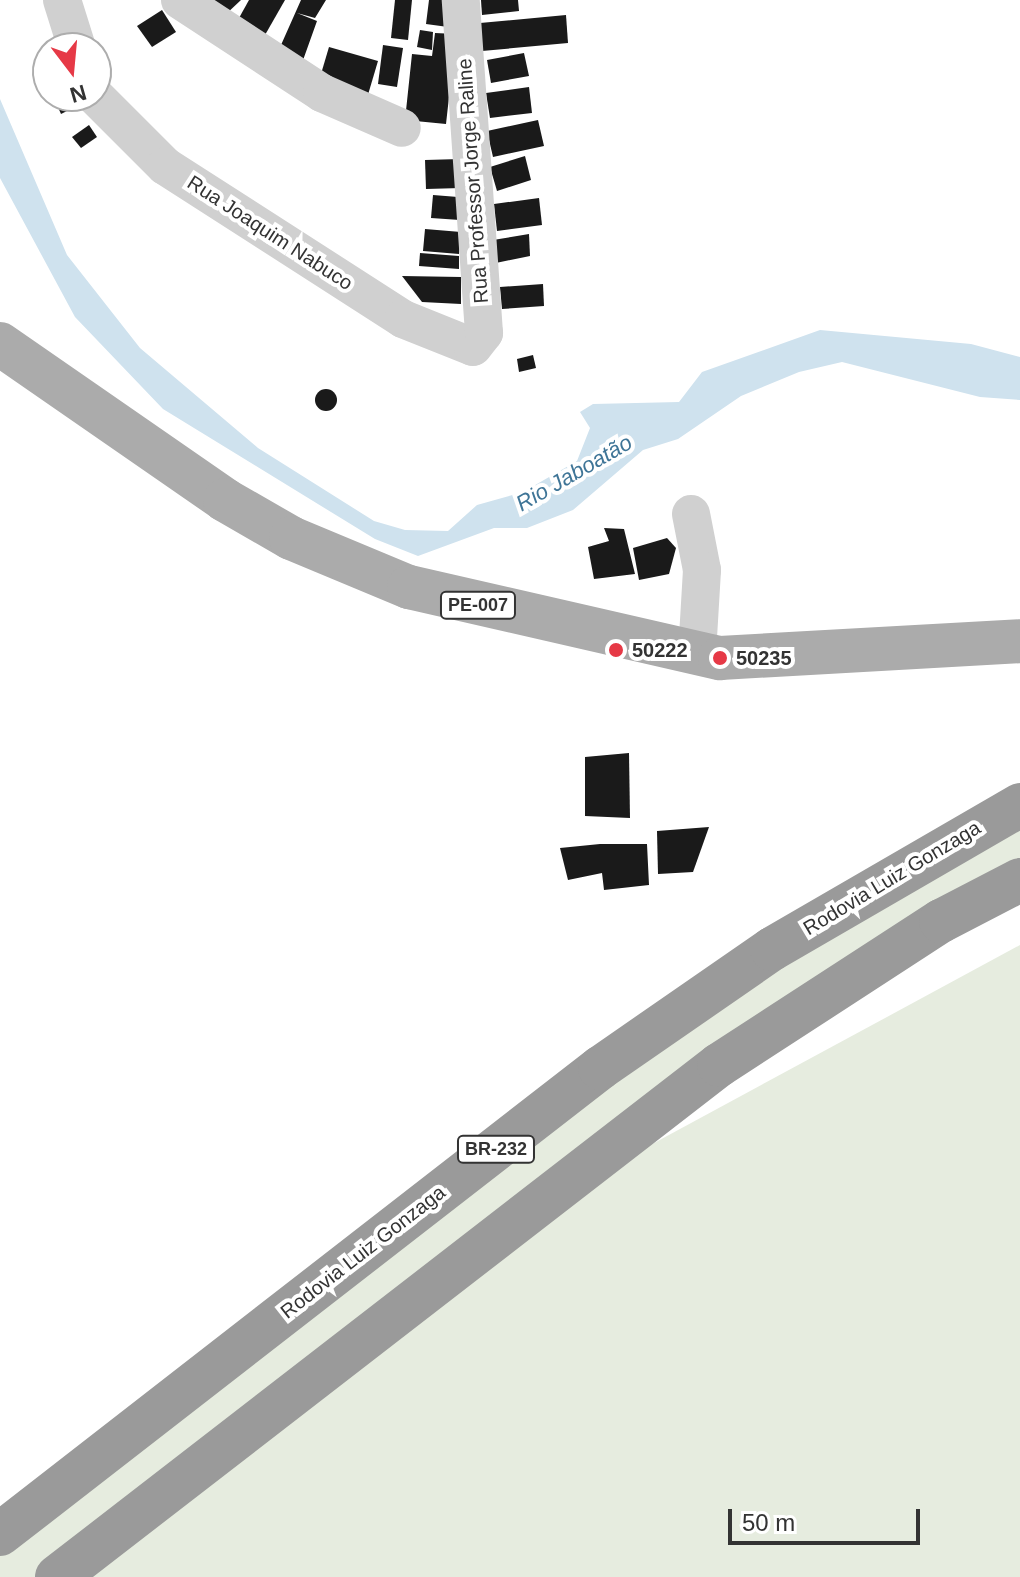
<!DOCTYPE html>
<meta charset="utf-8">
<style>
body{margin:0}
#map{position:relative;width:1020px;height:1577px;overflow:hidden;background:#fff;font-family:Arial,sans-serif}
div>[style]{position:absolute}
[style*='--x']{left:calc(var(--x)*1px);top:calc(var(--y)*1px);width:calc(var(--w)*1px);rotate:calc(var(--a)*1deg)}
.green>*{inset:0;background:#e6ecdf}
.water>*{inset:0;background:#cfe2ee}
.building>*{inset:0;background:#1a1a1a}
.round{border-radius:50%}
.minor>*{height:38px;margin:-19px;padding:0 19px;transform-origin:19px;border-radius:19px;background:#d0d0d0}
.major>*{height:44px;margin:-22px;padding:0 22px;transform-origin:22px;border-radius:22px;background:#ababab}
.highway>*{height:44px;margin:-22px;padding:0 22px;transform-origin:22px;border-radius:22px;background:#9a9a9a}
.dots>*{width:22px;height:22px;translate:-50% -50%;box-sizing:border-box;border:4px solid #fff;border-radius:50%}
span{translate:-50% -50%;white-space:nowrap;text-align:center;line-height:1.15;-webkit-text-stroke:8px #fff;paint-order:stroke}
.shield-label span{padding:2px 6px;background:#fff;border:2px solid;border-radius:6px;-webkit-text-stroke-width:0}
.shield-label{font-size:18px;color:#333;font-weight:700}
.street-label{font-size:20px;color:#333}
.poi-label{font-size:20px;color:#333;font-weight:700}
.left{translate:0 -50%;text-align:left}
.water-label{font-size:22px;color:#3f7597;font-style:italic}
.north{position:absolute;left:32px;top:32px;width:80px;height:80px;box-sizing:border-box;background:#fff;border:2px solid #adadad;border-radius:50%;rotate:164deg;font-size:22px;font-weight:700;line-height:32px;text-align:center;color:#333}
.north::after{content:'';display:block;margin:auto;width:28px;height:36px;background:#e63946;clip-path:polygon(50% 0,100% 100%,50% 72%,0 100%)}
.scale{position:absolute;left:728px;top:1509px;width:192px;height:36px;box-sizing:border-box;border:4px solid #333;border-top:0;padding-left:10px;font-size:24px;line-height:28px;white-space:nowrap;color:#333;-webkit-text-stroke:6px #fff;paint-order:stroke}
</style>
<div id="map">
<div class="green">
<i style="clip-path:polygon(1020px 798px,1020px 882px,955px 915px,56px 1577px,0 1577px,0 1531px,358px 1251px)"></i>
<i style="clip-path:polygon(1020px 945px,1020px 1577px,66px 1577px,619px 1162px)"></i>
</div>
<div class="water">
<i style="clip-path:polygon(0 99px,67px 255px,140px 348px,258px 448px,374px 521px,405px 530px,448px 531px,477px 505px,523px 492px,577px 461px,590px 428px,580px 412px,593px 404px,679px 402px,702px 372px,820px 330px,971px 344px,1020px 357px,1020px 400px,980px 397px,842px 362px,799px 372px,741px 396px,678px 439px,643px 450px,573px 510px,527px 528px,494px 528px,418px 556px,375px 539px,163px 409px,75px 317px,0 178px)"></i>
</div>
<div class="building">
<i style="clip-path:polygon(209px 0,241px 0,224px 16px)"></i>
<i style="clip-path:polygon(249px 0,285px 0,261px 42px,234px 27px)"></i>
<i style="clip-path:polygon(301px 0,326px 0,315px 18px,297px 13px,317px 21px,302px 63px,277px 54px)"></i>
<i style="clip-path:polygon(395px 0,412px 0,408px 40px,391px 38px)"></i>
<i style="clip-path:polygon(429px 0,449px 0,448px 27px,426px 24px)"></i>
<i style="clip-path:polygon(481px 0,518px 0,519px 11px,482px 15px)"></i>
<i style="clip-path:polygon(162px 10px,176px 32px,152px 47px,137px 26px)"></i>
<i style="clip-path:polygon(566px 15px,568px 43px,482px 51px,480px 23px)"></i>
<i style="clip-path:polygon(420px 30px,433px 32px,432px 50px,417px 47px)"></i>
<i style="clip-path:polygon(435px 33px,456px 34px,446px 124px,405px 120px,412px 54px,432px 56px)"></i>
<i style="clip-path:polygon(383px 45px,403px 48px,397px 87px,378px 84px)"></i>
<i style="clip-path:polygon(329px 47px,378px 61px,367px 98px,318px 84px)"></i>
<i style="clip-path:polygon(524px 53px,529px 76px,491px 83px,487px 60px)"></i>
<i style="clip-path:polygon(529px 87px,532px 113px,490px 118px,486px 93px)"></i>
<i style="clip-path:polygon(53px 96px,75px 96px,79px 105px,61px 114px)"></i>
<i style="clip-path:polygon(538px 120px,544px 146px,493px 157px,487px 131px)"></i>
<i style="clip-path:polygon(89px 125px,97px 137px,81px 148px,72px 137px)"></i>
<i style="clip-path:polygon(525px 156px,531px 180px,497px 191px,490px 167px)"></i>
<i style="clip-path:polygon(460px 159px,461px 188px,426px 189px,425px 160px)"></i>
<i style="clip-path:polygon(433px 195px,458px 197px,460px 220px,431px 218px)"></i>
<i style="clip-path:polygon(539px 198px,542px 225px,497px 231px,494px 204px)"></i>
<i style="clip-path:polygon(425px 229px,461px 232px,459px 254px,423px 251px)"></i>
<i style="clip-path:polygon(529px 234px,530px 256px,491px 264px,487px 241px)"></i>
<i style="clip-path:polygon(420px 253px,459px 256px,459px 269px,419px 266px)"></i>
<i style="clip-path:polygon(402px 276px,461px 277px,461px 304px,422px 302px)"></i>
<i style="clip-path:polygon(543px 284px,544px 306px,502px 309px,500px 287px)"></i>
<i style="clip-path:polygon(533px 355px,536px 368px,519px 372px,517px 359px)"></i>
<i class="round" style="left:315px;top:389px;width:22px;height:22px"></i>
<i style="clip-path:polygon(604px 528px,624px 529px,635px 574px,594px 579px,588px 547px,609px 541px)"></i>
<i style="clip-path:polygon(667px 538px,676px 548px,669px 574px,639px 580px,633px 548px)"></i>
<i style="clip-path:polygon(629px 753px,630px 818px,585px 816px,585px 757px)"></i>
<i style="clip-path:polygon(709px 827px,693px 872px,658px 874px,657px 831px)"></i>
<i style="clip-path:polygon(600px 844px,647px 844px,649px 885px,604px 890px,602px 873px,568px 880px,560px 848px)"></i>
</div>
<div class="minor">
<i style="--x:62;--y:0;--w:50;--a:72.6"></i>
<i style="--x:180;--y:0;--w:170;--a:33.2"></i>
<i style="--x:322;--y:93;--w:87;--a:23.6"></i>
<i style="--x:95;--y:96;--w:99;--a:45"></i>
<i style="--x:165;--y:166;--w:283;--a:32.7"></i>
<i style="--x:403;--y:319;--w:75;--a:21.8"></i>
<i style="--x:473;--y:347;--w:18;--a:-52"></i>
<i style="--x:484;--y:333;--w:334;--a:-94"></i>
<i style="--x:691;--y:514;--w:57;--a:78.9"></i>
<i style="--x:702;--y:570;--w:83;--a:93.4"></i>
</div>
<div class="major">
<i style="--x:0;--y:344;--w:274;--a:34.7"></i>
<i style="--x:225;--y:500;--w:76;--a:29.9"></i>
<i style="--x:291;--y:538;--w:128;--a:22.6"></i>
<i style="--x:409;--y:587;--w:319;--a:12.9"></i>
<i style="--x:720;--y:658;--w:300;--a:-3.2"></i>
</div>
<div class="highway">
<i style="--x:0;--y:1534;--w:760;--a:-37.84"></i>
<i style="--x:600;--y:1068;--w:209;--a:-34.7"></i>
<i style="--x:772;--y:949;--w:287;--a:-30.1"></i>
<i style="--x:57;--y:1577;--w:837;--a:-37.72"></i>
<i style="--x:719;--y:1065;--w:265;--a:-33"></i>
<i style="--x:941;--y:921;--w:89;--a:-27.4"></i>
</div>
<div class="dots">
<i style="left:616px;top:650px;background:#e63946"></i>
<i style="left:720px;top:658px;background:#e63946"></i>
</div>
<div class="shield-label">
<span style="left:478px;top:605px">PE-007</span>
<span style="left:496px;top:1149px">BR-232</span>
</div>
<div class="street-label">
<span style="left:473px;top:181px;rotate:-94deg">Rua Professor Jorge Raline</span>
<span style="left:270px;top:233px;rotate:33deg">Rua Joaquim Nabuco</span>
<span style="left:892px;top:878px;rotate:-31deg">Rodovia Luiz Gonzaga</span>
<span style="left:363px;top:1252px;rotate:-38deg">Rodovia Luiz Gonzaga</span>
</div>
<div class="poi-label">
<span class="left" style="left:632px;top:650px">50222</span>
<span class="left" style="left:736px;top:658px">50235</span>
</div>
<div class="water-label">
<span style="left:574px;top:473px;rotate:-30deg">Rio Jaboatão</span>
</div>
<div class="north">N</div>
<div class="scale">50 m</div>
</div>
